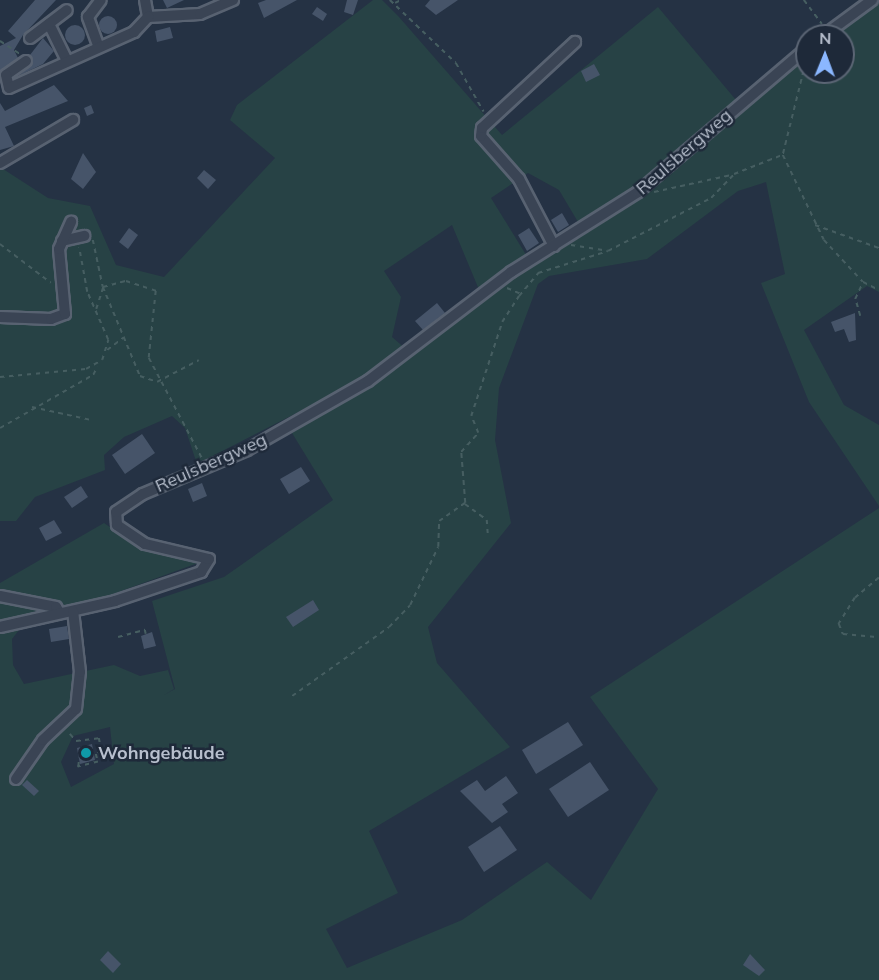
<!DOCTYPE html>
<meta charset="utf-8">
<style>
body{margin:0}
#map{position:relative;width:879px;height:980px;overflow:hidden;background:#253244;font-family:Mulish,sans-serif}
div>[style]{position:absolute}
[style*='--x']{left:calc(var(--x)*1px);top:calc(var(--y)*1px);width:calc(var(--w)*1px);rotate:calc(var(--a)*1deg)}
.green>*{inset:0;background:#274245}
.building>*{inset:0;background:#465469}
.round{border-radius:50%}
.path>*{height:1.5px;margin-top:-0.75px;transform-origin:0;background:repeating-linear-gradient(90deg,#465e61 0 4.5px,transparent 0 9px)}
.roads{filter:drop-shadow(2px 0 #586271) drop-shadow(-2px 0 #586271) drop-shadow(0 2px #586271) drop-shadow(0 -2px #586271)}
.minor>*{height:10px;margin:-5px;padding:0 5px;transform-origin:5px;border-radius:5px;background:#3a4454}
.dots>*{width:16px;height:16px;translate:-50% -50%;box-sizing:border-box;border:3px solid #1e2939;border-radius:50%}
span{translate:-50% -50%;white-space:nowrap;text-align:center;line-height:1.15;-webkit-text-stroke:5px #1e2939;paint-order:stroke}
.street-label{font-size:18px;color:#b7bfcd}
.poi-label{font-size:18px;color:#b7bfcd;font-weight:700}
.left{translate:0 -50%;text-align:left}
.north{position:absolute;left:795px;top:24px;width:60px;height:60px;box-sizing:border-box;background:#1e2939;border:2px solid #5b6574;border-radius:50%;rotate:1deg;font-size:16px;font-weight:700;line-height:24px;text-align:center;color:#b7bfcd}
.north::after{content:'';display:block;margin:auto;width:21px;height:27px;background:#8bb7ff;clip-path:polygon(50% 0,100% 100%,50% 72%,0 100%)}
</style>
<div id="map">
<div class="green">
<i style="clip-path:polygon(373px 0,382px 0,399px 17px,502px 135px,658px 7px,736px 100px,639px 186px,581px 227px,559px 190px,528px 173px,491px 198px,528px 258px,480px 292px,452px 225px,384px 271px,401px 297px,392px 337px,407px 350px,365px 378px,197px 464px,185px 428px,172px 416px,124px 437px,104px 455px,105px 470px,35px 497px,16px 521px,0 521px,0 167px,48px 198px,90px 206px,116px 265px,164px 277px,275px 158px,230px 120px,237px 105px)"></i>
<i style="clip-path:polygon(evenodd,879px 3px,879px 292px,867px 286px,804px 330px,844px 405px,879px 425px,879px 506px,809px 402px,761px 283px,785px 274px,766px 182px,738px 191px,647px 259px,549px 276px,538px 284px,499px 388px,495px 440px,511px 523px,428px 627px,437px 663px,510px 747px,369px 831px,398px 893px,326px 929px,347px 968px,462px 920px,547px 862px,591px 900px,658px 789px,590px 697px,879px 508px,879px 980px,0 980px,0 583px,104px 523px,145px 551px,198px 563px,99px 599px,33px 612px,12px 639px,13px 665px,24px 684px,114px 665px,140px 676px,168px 670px,174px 689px,164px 695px,175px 689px,152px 601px,224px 577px,333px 500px,292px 433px,379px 380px,524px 266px,617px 212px,807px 56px,807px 72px,843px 72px,843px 36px,834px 36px,879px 3px,110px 727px,114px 764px,71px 787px,61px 762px,73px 736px,110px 727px)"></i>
</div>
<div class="building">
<i style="clip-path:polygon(35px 0,56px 0,23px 35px,14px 50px,18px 58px,0 71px,0 46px,16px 38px,8px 31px)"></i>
<i style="clip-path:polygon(163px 0,184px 0,167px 8px)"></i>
<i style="clip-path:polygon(266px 0,297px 0,264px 18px,258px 3px)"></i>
<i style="clip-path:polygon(347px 0,358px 0,353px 15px,344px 12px)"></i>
<i style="clip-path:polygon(430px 0,458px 0,436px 15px,425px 6px)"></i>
<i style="clip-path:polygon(317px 7px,327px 14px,323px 21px,312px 14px)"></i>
<i class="round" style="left:99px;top:16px;width:18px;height:18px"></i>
<i class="round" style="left:65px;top:25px;width:20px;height:20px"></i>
<i style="clip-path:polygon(170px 27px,173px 38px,157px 42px,155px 31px)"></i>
<i style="clip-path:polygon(43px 38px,54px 51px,43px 64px,18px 76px,32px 65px,30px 55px)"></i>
<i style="clip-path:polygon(594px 64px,600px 75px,586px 82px,581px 71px)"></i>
<i style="clip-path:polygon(54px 85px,68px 101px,5px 127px,14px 146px,0 150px,0 103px,5px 111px)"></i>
<i style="clip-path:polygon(91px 105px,94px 113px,87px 116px,84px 108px)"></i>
<i style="clip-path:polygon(83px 153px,96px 172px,83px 189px,71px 179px)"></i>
<i style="clip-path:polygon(204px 170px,216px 180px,208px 189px,197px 178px)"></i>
<i style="clip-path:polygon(562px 213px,569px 225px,558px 232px,551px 220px)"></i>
<i style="clip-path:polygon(129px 228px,138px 235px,128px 249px,119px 242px)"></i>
<i style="clip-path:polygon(529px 228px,539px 243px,527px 251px,518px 235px)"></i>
<i style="clip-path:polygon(437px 303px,445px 313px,423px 330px,415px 321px)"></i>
<i style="clip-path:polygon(855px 313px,856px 340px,849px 342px,844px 329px,835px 332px,831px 322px)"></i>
<i style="clip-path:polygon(142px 434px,155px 453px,125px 474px,112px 455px)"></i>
<i style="clip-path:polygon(301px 467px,310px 481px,289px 494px,280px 479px)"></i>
<i style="clip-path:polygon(202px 483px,207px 496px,193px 502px,188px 489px)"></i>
<i style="clip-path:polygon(81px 486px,88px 497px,72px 508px,64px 497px)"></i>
<i style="clip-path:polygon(54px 520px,62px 533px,46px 541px,39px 528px)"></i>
<i style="clip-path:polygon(313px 600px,319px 610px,293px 627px,286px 617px)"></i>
<i style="clip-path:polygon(67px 626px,69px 639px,51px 642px,49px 629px)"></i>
<i style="clip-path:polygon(152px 632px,156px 646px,144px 649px,141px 636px)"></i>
<i style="clip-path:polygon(568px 722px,583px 745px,536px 774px,522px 750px)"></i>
<i style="clip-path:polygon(92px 744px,95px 760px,80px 764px,77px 748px)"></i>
<i style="clip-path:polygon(590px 762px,609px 790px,568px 817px,549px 789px)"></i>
<i style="clip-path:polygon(506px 776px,518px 793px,502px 804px,508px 812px,492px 823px,460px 791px,477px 780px,485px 791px)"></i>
<i style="clip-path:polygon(27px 780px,39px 791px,34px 796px,22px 785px)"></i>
<i style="clip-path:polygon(500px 826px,517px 850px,484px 872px,468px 847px)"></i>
<i style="clip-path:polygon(108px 951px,121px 964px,113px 973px,100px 960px)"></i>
<i style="clip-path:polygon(750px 954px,765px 970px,759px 976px,743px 965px)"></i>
</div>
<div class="path">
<i style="--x:390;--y:0;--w:91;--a:43.7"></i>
<i style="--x:456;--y:63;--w:56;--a:60.3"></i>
<i style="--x:804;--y:0;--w:30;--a:53"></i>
<i style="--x:395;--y:3;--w:7;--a:-27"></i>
<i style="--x:0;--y:41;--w:24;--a:33"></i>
<i style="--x:806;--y:62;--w:96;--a:103.9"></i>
<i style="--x:783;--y:155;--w:94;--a:64.2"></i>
<i style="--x:824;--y:240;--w:57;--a:47.1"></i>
<i style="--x:863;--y:282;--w:18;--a:27"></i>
<i style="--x:654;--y:192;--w:79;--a:-12.4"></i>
<i style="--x:815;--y:225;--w:68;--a:19.8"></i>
<i style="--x:93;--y:240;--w:48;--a:78"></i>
<i style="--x:103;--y:287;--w:96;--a:67.4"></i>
<i style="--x:140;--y:376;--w:18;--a:19"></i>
<i style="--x:157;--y:382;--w:47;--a:-27.6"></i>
<i style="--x:0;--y:244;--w:64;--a:37.4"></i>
<i style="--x:571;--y:245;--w:37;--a:9"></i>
<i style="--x:608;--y:251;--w:116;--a:-27.2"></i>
<i style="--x:711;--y:198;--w:33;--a:-46"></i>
<i style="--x:734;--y:174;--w:52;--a:-21.6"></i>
<i style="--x:103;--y:287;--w:24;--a:-15"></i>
<i style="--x:126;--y:281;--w:32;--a:18"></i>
<i style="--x:156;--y:291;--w:67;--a:96"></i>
<i style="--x:149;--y:358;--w:113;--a:62.1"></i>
<i style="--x:507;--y:288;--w:15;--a:23"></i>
<i style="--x:96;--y:309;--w:22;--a:-72"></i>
<i style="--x:860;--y:316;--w:18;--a:-106"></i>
<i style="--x:855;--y:299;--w:19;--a:-65"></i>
<i style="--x:107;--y:350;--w:21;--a:-37"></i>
<i style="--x:0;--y:377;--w:86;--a:-5.3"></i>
<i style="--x:86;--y:369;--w:18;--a:-29"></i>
<i style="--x:102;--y:360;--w:21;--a:-73"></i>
<i style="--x:108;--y:340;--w:52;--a:-113.6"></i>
<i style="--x:87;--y:292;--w:45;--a:-100.3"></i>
<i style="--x:32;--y:407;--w:60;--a:12.4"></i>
<i style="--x:0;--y:428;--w:107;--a:-29.7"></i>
<i style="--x:93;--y:375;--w:9;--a:-63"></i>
<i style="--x:465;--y:504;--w:27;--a:36"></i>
<i style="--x:487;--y:520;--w:16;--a:86"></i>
<i style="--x:879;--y:578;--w:31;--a:140"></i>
<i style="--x:855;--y:598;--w:31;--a:122"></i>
<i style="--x:839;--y:624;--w:11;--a:68"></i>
<i style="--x:843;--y:634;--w:36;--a:5"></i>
<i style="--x:118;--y:637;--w:28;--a:-15"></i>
<i style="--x:145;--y:630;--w:4;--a:76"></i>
<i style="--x:292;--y:696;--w:119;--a:-35.4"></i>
<i style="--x:389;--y:627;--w:30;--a:-46"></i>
<i style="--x:410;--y:605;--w:64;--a:-64.2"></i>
<i style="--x:438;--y:547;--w:26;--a:-88"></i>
<i style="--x:439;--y:521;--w:32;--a:-35"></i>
<i style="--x:465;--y:503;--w:51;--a:-94.5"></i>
<i style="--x:461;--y:452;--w:25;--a:-48"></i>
<i style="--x:478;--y:433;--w:18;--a:-112"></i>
<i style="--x:471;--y:416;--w:99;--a:-71.7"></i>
<i style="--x:502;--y:322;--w:31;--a:-57"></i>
<i style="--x:519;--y:296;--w:30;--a:-50"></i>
<i style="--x:538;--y:273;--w:73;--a:-17.4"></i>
<i style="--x:70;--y:734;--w:9;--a:49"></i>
<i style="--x:76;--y:741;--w:23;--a:-7"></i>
<i style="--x:99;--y:738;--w:15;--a:79"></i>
<i style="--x:102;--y:753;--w:6;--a:171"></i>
<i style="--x:96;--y:754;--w:8;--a:76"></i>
<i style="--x:98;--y:762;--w:21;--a:166"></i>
<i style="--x:78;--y:767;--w:9;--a:-84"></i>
</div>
<div class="roads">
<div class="minor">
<i style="--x:145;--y:0;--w:17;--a:80"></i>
<i style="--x:148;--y:17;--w:52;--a:-3.3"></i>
<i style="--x:200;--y:14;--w:36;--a:-23"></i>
<i style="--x:49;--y:24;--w:39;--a:64"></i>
<i style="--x:823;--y:36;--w:61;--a:-36.3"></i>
<i style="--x:30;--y:38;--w:46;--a:-37.1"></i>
<i style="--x:98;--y:45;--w:30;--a:-110"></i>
<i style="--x:88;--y:17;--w:21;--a:-53"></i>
<i style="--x:26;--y:61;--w:24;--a:145"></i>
<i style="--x:6;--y:75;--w:13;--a:77"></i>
<i style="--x:9;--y:88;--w:137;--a:-24.1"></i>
<i style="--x:134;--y:32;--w:21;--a:-47"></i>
<i style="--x:0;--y:163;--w:85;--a:-30.5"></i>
<i style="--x:62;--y:241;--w:23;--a:-13"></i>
<i style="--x:554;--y:246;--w:76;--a:-117.6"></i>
<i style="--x:519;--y:179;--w:57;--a:-131.5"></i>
<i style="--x:481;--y:136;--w:8;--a:-83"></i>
<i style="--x:482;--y:128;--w:127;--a:-42.8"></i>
<i style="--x:0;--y:317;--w:51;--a:2.2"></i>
<i style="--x:51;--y:319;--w:15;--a:-20"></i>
<i style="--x:65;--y:314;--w:65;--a:-95.3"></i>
<i style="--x:59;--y:249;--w:30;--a:-66"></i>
<i style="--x:0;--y:596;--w:57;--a:11.1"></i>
<i style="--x:56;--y:607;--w:6;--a:59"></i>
<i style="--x:0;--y:627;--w:118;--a:-12.7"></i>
<i style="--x:115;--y:601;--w:91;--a:-18.6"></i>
<i style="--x:201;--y:572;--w:15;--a:-58"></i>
<i style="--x:209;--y:559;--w:66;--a:-166.8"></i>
<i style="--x:145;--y:544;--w:34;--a:-146"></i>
<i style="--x:117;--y:525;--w:13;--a:-94"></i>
<i style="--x:116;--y:512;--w:32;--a:-34"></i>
<i style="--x:143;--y:494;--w:113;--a:-22.9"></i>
<i style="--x:247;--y:450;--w:139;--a:-29.7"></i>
<i style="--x:368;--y:381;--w:180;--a:-37.3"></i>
<i style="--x:511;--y:272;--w:150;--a:-32.2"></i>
<i style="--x:638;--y:192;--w:222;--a:-40.4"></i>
<i style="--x:16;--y:779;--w:47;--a:-55.3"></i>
<i style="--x:43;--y:740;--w:45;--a:-43.2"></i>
<i style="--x:76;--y:709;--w:37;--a:-84"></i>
<i style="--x:80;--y:672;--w:61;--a:-96.5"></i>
</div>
</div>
<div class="dots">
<i style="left:86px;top:753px;background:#0f9aa8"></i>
</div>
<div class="street-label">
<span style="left:684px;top:152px;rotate:-41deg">Reulsbergweg</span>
<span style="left:211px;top:463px;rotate:-24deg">Reulsbergweg</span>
</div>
<div class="poi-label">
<span class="left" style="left:98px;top:753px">Wohngebäude</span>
</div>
<div class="north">N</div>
</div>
